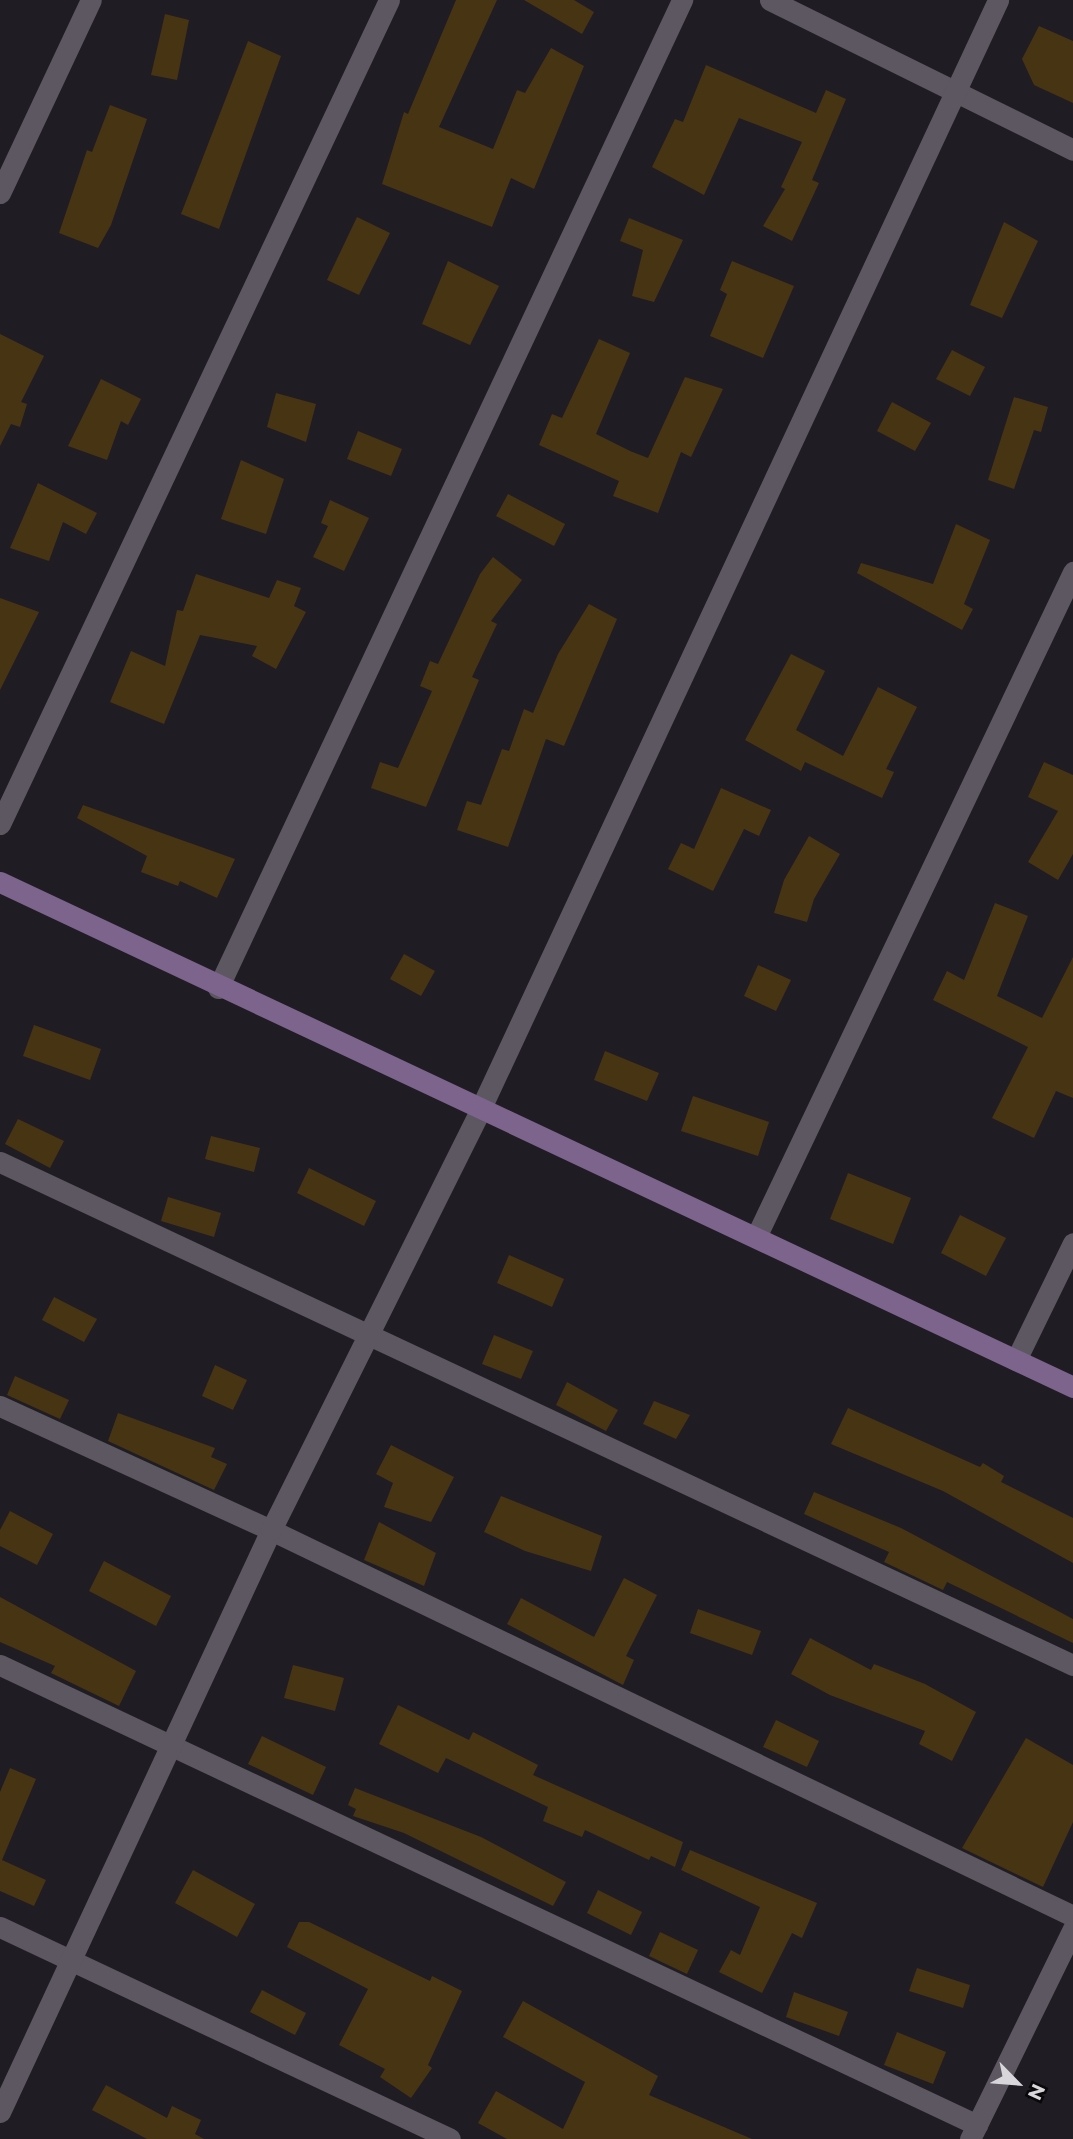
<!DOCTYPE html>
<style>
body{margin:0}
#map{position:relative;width:1073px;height:2139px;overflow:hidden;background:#201c24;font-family:Montserrat,sans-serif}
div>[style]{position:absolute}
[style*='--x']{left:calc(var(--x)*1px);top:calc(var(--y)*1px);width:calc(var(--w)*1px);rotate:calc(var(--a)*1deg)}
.building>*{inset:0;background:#473413}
.street>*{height:21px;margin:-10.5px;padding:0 10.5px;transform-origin:10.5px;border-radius:10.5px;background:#5c5760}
.secondary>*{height:21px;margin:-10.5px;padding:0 10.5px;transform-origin:10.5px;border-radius:10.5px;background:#7c648d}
span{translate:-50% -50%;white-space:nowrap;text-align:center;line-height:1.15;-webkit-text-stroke:7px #09070a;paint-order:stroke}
.north{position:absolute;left:982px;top:2048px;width:70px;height:70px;-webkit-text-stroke:5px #09070a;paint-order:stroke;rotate:115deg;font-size:19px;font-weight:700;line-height:28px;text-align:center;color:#d8d6db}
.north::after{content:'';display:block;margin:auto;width:24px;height:32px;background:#d8d6db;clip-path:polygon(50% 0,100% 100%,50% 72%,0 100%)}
</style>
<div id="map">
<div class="building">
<i style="clip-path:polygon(456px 0,497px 0,439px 127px,493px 149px,517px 90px,525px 93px,551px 48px,584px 66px,534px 189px,511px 178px,492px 227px,382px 184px,404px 112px,408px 114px)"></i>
<i style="clip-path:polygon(524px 0,574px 0,594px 12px,582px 34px)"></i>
<i style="clip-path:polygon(165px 14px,189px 20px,177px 80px,151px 75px)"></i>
<i style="clip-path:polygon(1039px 26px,1073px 41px,1073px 103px,1034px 85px,1022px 59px)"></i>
<i style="clip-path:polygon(248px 41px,281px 56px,219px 229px,181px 214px)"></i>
<i style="clip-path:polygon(706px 65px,816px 113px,826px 90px,846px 99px,812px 180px,819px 183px,792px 241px,763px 226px,785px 189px,781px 187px,802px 142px,739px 118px,704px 195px,652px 167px,675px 119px,683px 122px)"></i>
<i style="clip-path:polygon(110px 105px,147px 119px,111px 225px,98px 248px,59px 233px,87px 150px,92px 152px)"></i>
<i style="clip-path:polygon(357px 217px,390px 233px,359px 295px,327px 280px)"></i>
<i style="clip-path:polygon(629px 218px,683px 240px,654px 302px,632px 296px,643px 250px,620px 241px)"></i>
<i style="clip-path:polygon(1004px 222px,1038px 241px,1002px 318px,970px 305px)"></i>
<i style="clip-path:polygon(448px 261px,499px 286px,470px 345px,422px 324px)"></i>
<i style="clip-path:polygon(732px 261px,794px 286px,763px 358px,710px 336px,727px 294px,720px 290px)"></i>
<i style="clip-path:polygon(0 334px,44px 356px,21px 402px,27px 404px,20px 427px,11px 424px,0 446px)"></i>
<i style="clip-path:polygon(599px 339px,630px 353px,596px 434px,630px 451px,648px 458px,685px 377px,723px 389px,691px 457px,681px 452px,658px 513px,613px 496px,619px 481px,539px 445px,552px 414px,562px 418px)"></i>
<i style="clip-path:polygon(952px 350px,985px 367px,970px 396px,936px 379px)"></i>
<i style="clip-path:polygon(101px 379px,141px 399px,128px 425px,121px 421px,107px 460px,68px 446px)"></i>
<i style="clip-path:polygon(276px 393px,316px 404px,306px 442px,267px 427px)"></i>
<i style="clip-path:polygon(1014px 397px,1048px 407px,1041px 432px,1034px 430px,1014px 489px,988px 480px)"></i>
<i style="clip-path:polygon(892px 402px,931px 423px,915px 451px,877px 431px)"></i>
<i style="clip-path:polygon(358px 431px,402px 449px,391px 476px,347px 459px)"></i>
<i style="clip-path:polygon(241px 460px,284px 479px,266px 534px,221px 519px)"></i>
<i style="clip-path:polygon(38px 483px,97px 513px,86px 534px,63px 522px,49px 561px,10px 548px)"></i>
<i style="clip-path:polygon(508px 494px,565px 524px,554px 546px,496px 516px)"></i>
<i style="clip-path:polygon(330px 500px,369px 518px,344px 571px,313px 557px,328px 526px,321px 523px)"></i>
<i style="clip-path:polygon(956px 524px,990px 540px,964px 604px,973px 609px,962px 630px,857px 573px,861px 563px,933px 584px)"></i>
<i style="clip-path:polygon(493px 557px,522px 580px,491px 621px,497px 624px,472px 677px,479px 680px,426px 807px,371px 788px,380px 762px,398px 768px,432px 691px,420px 686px,430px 661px,438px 664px,480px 574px)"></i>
<i style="clip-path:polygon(196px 574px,269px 598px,277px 580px,301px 588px,294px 606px,306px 612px,276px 669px,252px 656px,257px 646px,200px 635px,164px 724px,110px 702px,131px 651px,165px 666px,177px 610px,183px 611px)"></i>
<i style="clip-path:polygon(0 598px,39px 612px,0 690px)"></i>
<i style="clip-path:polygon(589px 604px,617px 619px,564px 746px,546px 739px,508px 847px,457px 830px,467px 801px,481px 805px,502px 749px,509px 751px,524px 709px,533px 713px,558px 654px)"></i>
<i style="clip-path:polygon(791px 654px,825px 671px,796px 730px,843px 756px,878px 687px,917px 707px,886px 769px,894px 772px,882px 798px,805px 762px,801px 771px,745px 740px)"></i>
<i style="clip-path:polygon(1044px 762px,1073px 775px,1073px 854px,1058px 880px,1028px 862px,1058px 811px,1028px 797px)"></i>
<i style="clip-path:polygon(721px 788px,771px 810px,759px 836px,744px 829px,713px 891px,668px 869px,681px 843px,694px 849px)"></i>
<i style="clip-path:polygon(83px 805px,235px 859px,217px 898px,180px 881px,178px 886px,141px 872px,147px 856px,77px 818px)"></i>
<i style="clip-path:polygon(809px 836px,840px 854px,814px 899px,807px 922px,774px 913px,784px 880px)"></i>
<i style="clip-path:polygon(995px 903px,1028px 916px,997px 996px,1042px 1018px,1073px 957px,1073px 1098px,1056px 1091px,1034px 1138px,992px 1118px,1028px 1047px,933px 1000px,947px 971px,964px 980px)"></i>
<i style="clip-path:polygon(404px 954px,435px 971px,421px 996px,390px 979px)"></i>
<i style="clip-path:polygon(758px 965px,791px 980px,776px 1011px,744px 996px)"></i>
<i style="clip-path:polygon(34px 1025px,101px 1049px,90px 1080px,23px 1056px)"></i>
<i style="clip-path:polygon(605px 1051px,659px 1073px,647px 1101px,594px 1080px)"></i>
<i style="clip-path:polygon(693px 1096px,769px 1122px,758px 1156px,681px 1131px)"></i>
<i style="clip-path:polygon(18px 1119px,64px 1141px,50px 1168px,5px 1144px)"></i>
<i style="clip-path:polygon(211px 1136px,260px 1148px,254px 1172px,205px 1159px)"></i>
<i style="clip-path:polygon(309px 1168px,376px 1201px,364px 1226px,297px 1193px)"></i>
<i style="clip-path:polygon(848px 1173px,911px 1198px,893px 1244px,830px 1219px)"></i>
<i style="clip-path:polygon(168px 1197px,221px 1213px,214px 1237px,161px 1221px)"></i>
<i style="clip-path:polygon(960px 1215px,1006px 1238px,986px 1276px,941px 1253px)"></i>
<i style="clip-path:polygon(509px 1255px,564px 1279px,552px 1307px,497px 1283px)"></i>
<i style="clip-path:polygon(54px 1297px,97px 1319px,84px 1342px,42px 1320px)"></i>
<i style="clip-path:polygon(494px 1335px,533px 1351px,521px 1379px,482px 1364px)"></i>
<i style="clip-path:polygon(215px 1365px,247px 1380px,233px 1410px,202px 1396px)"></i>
<i style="clip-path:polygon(15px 1376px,69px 1400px,60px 1419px,7px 1395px)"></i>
<i style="clip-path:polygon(567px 1382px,618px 1410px,606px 1431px,556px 1405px)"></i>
<i style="clip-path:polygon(654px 1401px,690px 1415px,676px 1439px,643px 1424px)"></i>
<i style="clip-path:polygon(848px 1408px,980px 1467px,983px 1463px,1004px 1476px,1001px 1482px,1073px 1518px,1073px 1563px,943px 1491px,831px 1444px)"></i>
<i style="clip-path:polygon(118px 1413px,215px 1448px,211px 1457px,227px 1464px,214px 1490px,108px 1441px)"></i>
<i style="clip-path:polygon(391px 1445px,454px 1477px,431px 1522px,384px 1507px,393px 1483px,376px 1474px)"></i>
<i style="clip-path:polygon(814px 1492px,901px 1528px,1073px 1619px,1073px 1643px,947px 1582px,943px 1590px,884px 1562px,889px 1552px,804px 1514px)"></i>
<i style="clip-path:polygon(501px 1496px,602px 1536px,591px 1571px,525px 1551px,484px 1532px)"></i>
<i style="clip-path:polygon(10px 1511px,53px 1534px,37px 1565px,0 1546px,0 1530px)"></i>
<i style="clip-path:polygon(379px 1522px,436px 1553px,424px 1586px,364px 1560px)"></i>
<i style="clip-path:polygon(104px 1561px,171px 1596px,156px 1626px,89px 1591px)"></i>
<i style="clip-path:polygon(624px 1578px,657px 1595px,626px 1656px,634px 1660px,623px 1685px,507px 1624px,521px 1598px,594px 1637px)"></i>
<i style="clip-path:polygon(0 1597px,136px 1671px,119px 1706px,51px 1673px,55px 1666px,0 1642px)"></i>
<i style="clip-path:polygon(698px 1609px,761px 1631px,752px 1655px,690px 1633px)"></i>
<i style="clip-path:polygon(810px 1638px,871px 1670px,874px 1664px,925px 1684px,976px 1712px,952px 1761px,919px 1744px,925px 1731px,830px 1695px,791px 1674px)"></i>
<i style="clip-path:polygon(293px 1665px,344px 1678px,335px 1711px,284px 1698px)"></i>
<i style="clip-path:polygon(398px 1705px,469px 1740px,473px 1732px,538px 1765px,533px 1775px,683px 1842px,675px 1867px,651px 1856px,649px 1860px,585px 1830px,582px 1837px,543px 1821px,548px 1807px,446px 1758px,438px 1773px,379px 1744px)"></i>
<i style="clip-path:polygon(776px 1720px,819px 1741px,807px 1767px,763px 1747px)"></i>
<i style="clip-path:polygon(262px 1736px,326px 1767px,313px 1795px,248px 1764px)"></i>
<i style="clip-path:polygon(1026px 1738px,1073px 1765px,1073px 1822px,1043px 1887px,962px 1848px)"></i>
<i style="clip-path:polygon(10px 1768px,36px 1779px,2px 1860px,46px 1880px,34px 1906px,0 1891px,0 1792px)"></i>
<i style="clip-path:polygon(355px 1788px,481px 1837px,566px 1882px,553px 1906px,404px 1833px,353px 1816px,356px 1809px,348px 1805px)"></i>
<i style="clip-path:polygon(690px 1850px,817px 1903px,802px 1938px,792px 1933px,762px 1993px,719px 1972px,731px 1950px,740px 1955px,760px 1907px,681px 1870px)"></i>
<i style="clip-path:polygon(193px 1870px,255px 1904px,237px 1937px,175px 1903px)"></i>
<i style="clip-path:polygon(598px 1890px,642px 1912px,631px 1935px,587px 1913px)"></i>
<i style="clip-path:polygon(299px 1922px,309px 1922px,430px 1981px,432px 1976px,462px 1991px,428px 2065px,432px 2068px,411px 2098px,380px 2077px,385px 2069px,339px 2045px,368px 1989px,287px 1947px)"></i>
<i style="clip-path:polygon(660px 1932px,698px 1950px,687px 1974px,649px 1956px)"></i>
<i style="clip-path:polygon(917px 1968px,970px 1985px,963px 2008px,909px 1991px)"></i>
<i style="clip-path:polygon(262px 1990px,306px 2013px,295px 2035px,250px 2012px)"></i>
<i style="clip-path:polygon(794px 1992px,848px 2012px,839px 2036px,786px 2017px)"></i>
<i style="clip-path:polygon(523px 2001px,658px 2076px,649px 2095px,752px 2139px,507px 2139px,478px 2123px,496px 2091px,563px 2129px,585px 2082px,503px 2037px)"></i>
<i style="clip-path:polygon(897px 2032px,946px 2052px,933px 2084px,884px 2065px)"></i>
<i style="clip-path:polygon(106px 2085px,167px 2118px,172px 2106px,201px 2120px,195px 2134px,204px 2139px,147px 2139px,92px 2110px)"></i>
</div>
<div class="street">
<i style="--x:770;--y:0;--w:338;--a:26.3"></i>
<i style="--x:0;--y:193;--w:213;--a:-64.8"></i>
<i style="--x:0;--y:824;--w:911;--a:-64.73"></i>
<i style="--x:218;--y:988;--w:1092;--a:-64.84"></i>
<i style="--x:0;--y:1162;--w:1185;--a:25.12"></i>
<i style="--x:756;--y:1237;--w:737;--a:-64.51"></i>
<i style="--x:1016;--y:1360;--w:130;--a:-64"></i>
<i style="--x:0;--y:1406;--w:298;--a:24.6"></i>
<i style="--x:271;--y:1530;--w:890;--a:25.7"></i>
<i style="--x:0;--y:1665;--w:1080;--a:25.21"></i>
<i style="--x:0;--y:1927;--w:497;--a:25.2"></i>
<i style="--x:0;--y:2112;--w:642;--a:-65.03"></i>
<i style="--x:271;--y:1530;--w:469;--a:-63.5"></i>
<i style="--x:480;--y:1110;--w:1225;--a:-64.98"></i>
<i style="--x:970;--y:2139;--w:234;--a:-63.9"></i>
</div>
<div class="secondary">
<i style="--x:0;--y:882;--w:1186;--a:25.2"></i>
</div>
<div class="north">N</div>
</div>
